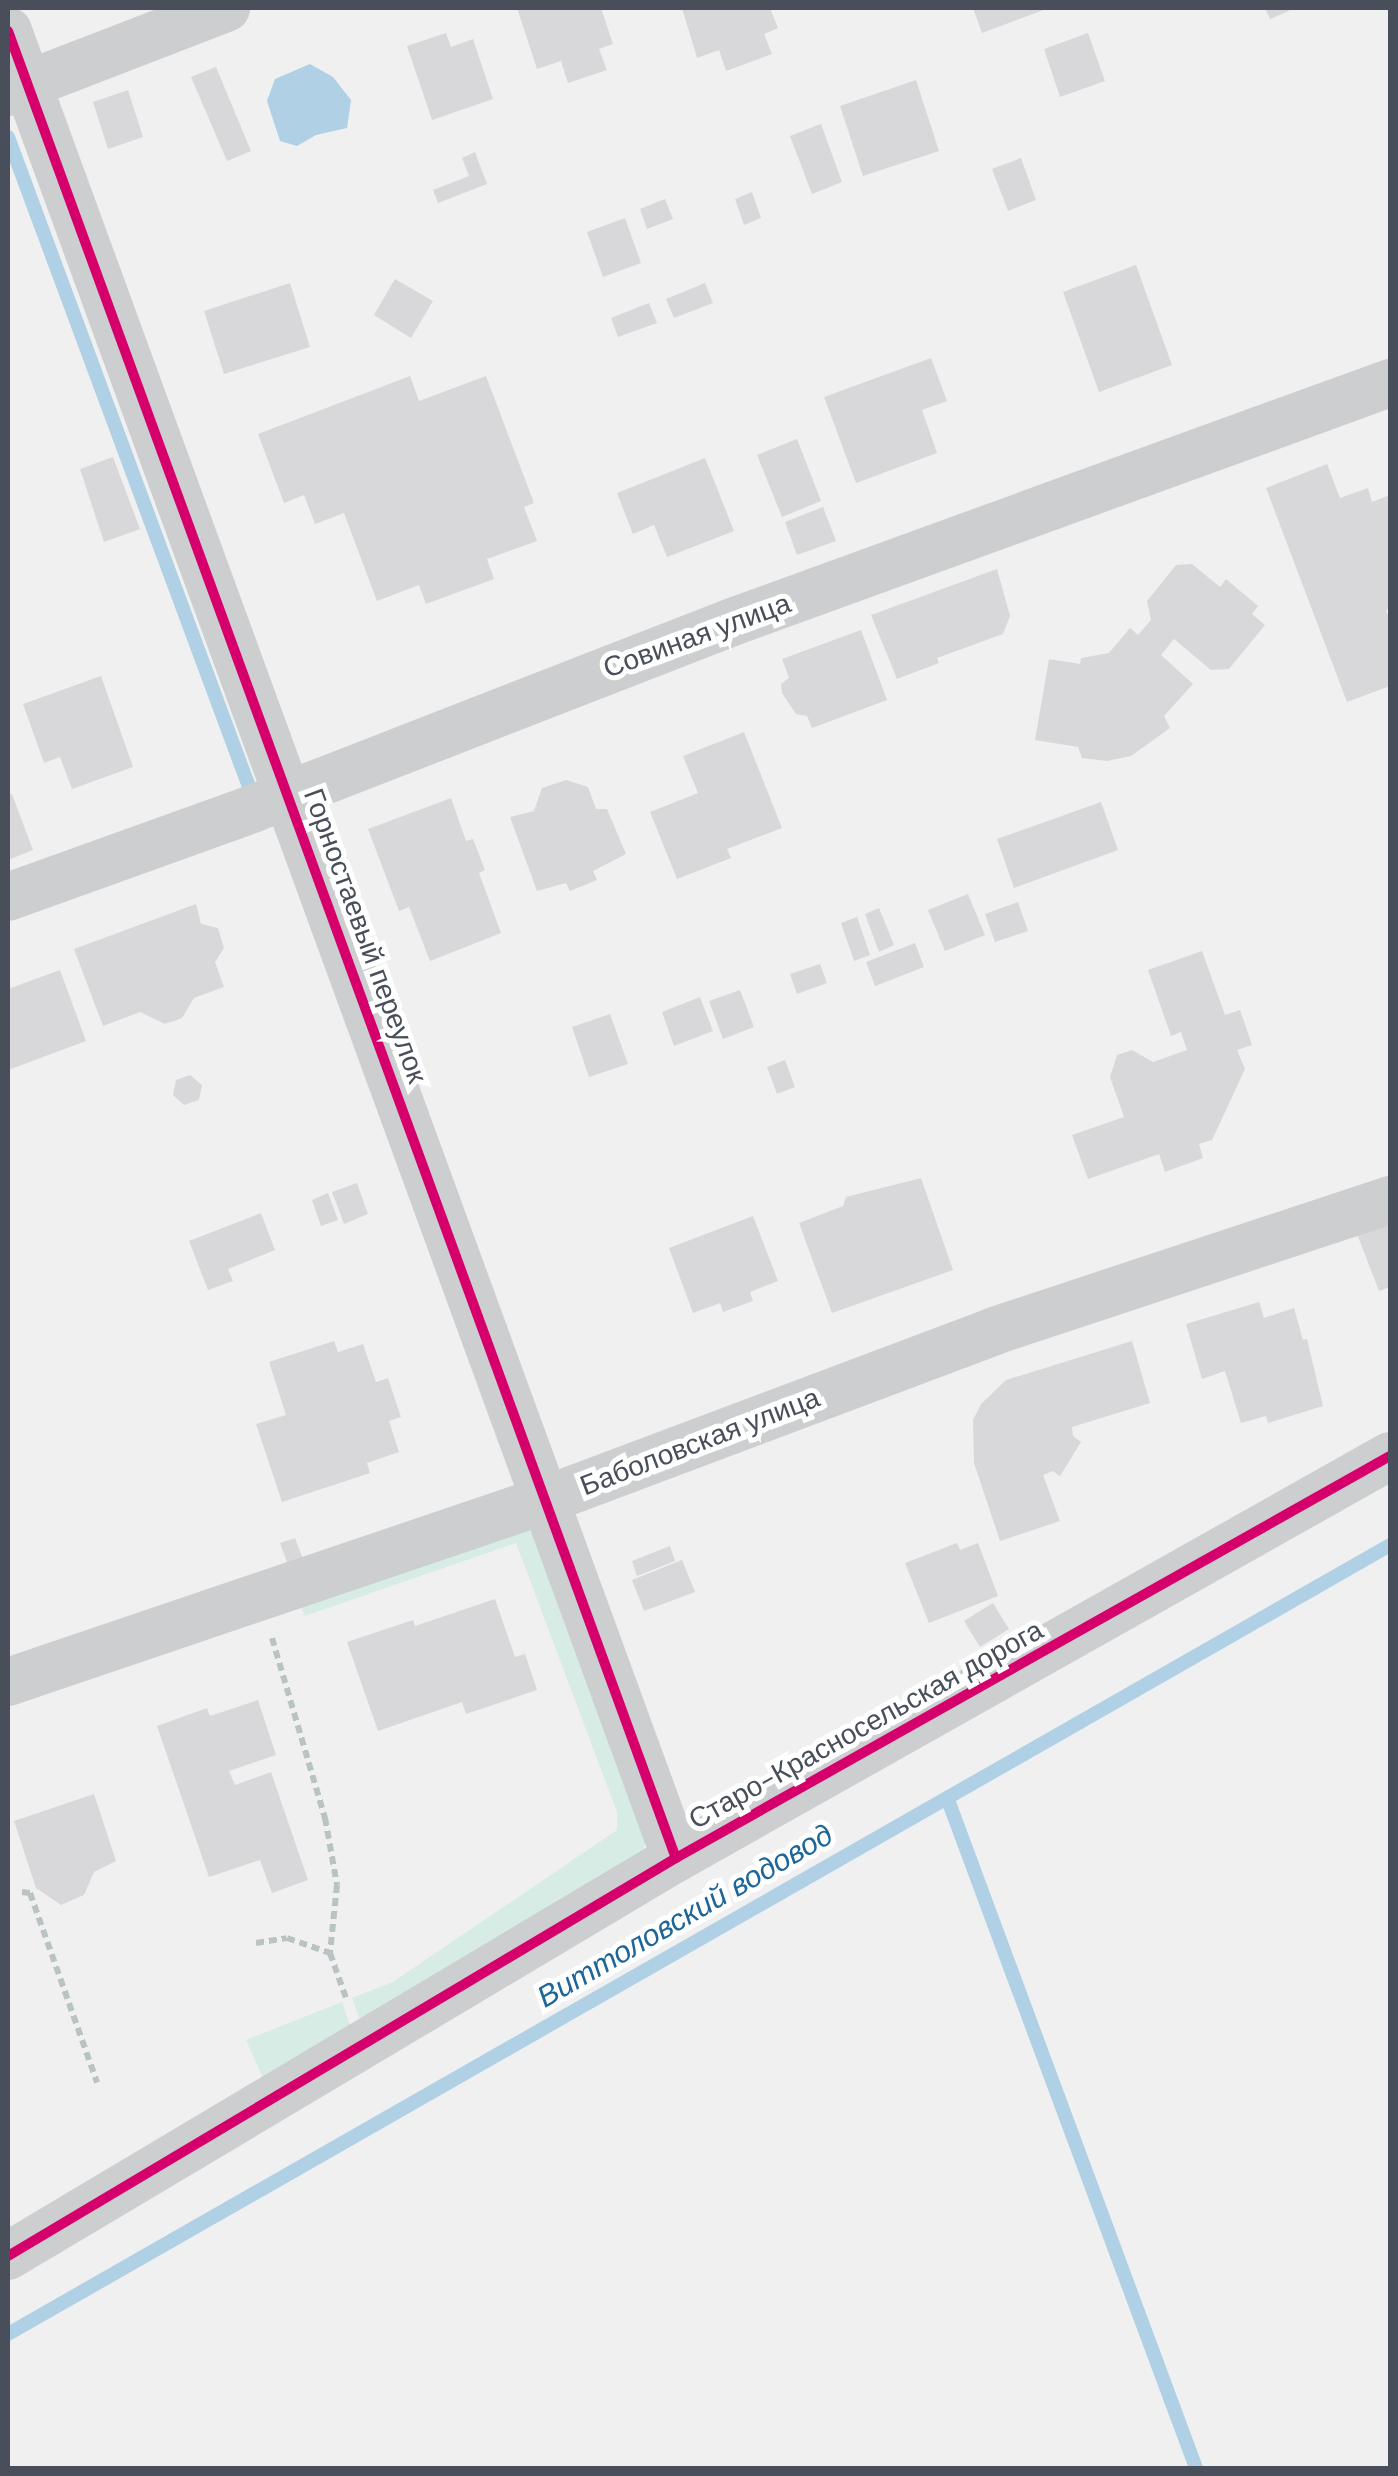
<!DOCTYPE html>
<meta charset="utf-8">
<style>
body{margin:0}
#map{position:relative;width:1398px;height:2476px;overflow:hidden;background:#f0f0f0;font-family:"DM Sans",sans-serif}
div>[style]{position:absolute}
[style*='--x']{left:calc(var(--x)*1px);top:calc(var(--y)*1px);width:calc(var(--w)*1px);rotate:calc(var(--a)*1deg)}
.green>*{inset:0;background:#d7ece4}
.water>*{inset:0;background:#b0d0e6}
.stream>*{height:14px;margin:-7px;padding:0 7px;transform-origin:7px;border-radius:7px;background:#b0d0e6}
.building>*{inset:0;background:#d8d8da}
.path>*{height:6px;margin-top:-3px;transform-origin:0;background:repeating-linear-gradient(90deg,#bac3c3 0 8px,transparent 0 13px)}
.minor>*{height:48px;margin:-24px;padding:0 24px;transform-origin:24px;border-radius:24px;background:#ccced0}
.cycleway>*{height:10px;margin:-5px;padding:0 5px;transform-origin:5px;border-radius:5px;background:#d6006c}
span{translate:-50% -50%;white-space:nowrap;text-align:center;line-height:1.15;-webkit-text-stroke:10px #fff;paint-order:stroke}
.street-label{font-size:28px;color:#494f5a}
.water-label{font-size:30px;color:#1e6598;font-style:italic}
.frame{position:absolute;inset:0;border:10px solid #494f5a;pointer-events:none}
</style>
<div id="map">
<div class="green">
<i style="clip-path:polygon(530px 1522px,646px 1839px,642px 1857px,364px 2031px,352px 1998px,393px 1982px,617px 1830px,617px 1812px,516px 1543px,305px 1616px,297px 1597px)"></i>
<i style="clip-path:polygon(342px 2002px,354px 2037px,267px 2087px,246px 2040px)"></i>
</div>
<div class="water">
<i style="clip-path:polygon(310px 64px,333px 77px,351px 100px,347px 128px,316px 135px,297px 146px,280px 141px,267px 101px,275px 79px)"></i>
</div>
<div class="stream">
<i style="--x:8;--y:137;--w:690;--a:69.65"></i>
<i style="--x:948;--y:1800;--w:713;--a:69.63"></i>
<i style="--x:8;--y:2334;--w:1591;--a:-29.72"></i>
</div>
<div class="building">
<i style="clip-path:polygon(517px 8px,601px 8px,613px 44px,599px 49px,607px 70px,568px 83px,561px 61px,537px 69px)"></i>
<i style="clip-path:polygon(682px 8px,770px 8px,778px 28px,764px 34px,772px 54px,726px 71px,719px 50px,697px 58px)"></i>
<i style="clip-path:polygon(973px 8px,1049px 8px,982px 33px)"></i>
<i style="clip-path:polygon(1265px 8px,1287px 8px,1289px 11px,1270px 19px)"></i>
<i style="clip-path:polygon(446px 33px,451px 47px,473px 39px,493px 99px,432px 120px,407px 46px)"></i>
<i style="clip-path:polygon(1088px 33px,1105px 81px,1060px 97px,1044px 49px)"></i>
<i style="clip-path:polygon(216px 67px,251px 151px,227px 161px,191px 77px)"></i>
<i style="clip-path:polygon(916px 80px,939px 151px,863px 176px,840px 106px)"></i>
<i style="clip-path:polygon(128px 90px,143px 137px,108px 149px,93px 102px)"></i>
<i style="clip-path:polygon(821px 124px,842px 182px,812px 194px,790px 136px)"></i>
<i style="clip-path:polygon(475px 152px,487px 184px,438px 203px,433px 190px,469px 176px,462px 158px)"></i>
<i style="clip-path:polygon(1021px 158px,1036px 200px,1008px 211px,992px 169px)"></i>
<i style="clip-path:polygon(752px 192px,761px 218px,744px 225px,735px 199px)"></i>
<i style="clip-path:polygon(665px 199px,673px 219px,647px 229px,640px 209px)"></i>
<i style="clip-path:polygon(625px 218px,641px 263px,603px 277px,587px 232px)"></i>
<i style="clip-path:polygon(1136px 265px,1172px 365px,1099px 392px,1063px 292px)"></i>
<i style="clip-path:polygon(395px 279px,433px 301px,411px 338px,374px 315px)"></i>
<i style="clip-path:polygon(290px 283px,310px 347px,224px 374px,204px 311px)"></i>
<i style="clip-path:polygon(705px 283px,713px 303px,674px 318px,666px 299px)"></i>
<i style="clip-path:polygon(649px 303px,657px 323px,618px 337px,611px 318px)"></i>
<i style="clip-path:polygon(931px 358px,947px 401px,922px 410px,937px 453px,856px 483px,824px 397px)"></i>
<i style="clip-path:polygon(410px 376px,419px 401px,486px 376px,534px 503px,524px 507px,537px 541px,487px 559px,494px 579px,426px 604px,419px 585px,377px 601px,344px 513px,315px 524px,304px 495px,284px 503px,258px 434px)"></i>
<i style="clip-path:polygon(797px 439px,821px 501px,782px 517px,757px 455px)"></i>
<i style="clip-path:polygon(113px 457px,140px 529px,104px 542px,80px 469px)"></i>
<i style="clip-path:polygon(705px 458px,734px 531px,667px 557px,654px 525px,633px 534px,617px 493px)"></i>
<i style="clip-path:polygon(1327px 464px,1340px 498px,1368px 488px,1372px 502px,1390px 495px,1390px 608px,1386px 610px,1390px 621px,1390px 686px,1347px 702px,1266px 488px)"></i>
<i style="clip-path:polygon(823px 507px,836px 541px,797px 555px,785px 522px)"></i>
<i style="clip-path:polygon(1192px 564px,1220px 587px,1226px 579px,1258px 606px,1252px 614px,1265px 625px,1229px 669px,1211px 670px,1174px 639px,1161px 655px,1193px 684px,1164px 716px,1170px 728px,1131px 756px,1107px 761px,1082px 758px,1078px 747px,1035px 740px,1049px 659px,1080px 664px,1081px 658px,1109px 653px,1130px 628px,1138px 635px,1151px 620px,1147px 601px,1176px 565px)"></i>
<i style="clip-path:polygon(997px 569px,1010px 616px,1003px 634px,937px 658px,939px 663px,897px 679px,871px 615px)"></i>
<i style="clip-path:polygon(861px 630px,887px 700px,812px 728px,807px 716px,796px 714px,782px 693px,781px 684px,789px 678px,782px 659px)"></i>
<i style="clip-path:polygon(101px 676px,133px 767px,72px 789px,60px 757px,44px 763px,23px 704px)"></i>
<i style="clip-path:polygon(744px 732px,782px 828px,727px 849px,731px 858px,677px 879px,650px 812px,698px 793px,683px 756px)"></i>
<i style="clip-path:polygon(566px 780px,588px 787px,596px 809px,607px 809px,626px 854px,593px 871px,597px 880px,570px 891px,566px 883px,537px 891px,510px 817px,534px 811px,542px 788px)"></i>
<i style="clip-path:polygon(12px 794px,33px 850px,8px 860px,8px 795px)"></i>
<i style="clip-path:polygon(451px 798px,466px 841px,473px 839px,485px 870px,479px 873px,501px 933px,430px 961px,409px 907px,399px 911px,368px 829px)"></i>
<i style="clip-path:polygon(1101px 802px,1118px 850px,1014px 888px,997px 839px)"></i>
<i style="clip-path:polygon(968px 894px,985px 935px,945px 951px,928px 910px)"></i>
<i style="clip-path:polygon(1018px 902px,1028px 931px,995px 942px,985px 914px)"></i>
<i style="clip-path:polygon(196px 904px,201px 924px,218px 928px,224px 948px,215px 962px,224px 987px,194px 998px,182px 1018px,165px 1024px,140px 1012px,103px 1026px,74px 949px)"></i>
<i style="clip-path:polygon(879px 908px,894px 945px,879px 952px,865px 914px)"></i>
<i style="clip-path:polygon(857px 917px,870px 955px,854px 961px,841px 923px)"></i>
<i style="clip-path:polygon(915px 943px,924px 967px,875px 986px,866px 962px)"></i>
<i style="clip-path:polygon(1202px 951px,1225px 1015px,1240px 1010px,1252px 1045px,1237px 1050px,1245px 1069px,1212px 1140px,1199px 1144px,1203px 1158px,1165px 1172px,1159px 1154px,1088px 1179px,1072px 1135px,1124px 1117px,1110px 1077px,1117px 1055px,1132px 1050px,1153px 1062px,1187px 1050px,1181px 1032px,1171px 1036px,1148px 970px)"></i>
<i style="clip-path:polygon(820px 964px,827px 983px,797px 994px,790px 974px)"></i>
<i style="clip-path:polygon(60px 970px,86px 1041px,8px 1070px,8px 989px)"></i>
<i style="clip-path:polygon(740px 990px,754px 1027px,723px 1039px,709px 1001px)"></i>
<i style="clip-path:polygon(700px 997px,713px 1031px,674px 1046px,662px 1012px)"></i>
<i style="clip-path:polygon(610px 1014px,628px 1064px,589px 1077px,572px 1027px)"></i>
<i style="clip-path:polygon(785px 1060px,795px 1087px,777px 1094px,767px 1067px)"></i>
<i style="clip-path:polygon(190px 1075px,202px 1085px,199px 1100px,184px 1105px,173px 1095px,176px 1080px)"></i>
<i style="clip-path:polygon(921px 1178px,953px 1270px,832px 1313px,799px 1223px,843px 1206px,846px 1197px)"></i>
<i style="clip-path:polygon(357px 1183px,368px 1214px,344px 1224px,332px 1192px)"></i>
<i style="clip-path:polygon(328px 1193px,338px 1220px,321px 1226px,312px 1200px)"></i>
<i style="clip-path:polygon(261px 1213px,275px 1250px,228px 1269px,233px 1281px,208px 1290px,189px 1241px)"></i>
<i style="clip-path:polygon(753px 1216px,778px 1281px,750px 1292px,753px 1301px,723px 1312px,720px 1303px,693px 1313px,669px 1248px)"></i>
<i style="clip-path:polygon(1390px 1221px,1390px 1287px,1379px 1291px,1357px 1234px)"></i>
<i style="clip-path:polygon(1259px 1302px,1264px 1318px,1294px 1308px,1303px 1340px,1307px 1339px,1323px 1406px,1268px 1423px,1266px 1416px,1241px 1423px,1225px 1371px,1202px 1379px,1186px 1324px)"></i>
<i style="clip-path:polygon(334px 1341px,338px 1352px,363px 1344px,376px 1382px,388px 1378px,401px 1417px,389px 1421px,399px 1452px,367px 1463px,370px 1473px,282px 1502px,256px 1424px,286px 1415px,269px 1362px)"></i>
<i style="clip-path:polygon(1132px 1341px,1150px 1403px,1072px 1427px,1073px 1436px,1081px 1442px,1060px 1476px,1053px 1471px,1043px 1475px,1060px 1521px,1000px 1541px,974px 1463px,973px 1420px,981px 1404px,1006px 1380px)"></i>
<i style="clip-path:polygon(295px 1538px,303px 1559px,288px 1565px,280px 1543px)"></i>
<i style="clip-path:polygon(957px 1543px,960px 1550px,978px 1543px,998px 1596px,929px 1623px,905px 1563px)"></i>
<i style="clip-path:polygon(670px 1546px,675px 1561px,637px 1576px,632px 1561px)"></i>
<i style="clip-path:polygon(682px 1560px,695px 1592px,644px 1611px,632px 1580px)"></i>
<i style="clip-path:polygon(495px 1599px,515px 1657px,525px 1654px,537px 1690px,466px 1714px,462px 1702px,378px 1731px,347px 1642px,413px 1620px,415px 1626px)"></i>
<i style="clip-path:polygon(993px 1603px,1009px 1629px,980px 1647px,964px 1621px)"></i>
<i style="clip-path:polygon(258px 1700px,276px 1755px,229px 1771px,235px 1785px,271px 1772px,308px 1880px,272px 1893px,260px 1860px,209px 1877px,157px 1726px,207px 1708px,210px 1716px)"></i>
<i style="clip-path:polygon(94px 1794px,116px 1861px,94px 1872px,84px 1895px,61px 1905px,36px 1888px,14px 1821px)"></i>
</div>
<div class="path">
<i style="--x:272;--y:1638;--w:188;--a:73.6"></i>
<i style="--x:325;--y:1818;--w:68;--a:79.8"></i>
<i style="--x:337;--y:1885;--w:68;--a:95.9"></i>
<i style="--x:22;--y:1892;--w:8;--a:7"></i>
<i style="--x:30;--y:1893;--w:201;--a:70.5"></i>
<i style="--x:256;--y:1943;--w:31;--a:-9"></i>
<i style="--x:287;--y:1938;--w:46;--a:19.2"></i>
<i style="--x:330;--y:1953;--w:51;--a:70.5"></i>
</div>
<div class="minor">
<i style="--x:8;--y:31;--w:1945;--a:69.92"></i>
<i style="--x:8;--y:92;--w:234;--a:-21.1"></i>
<i style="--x:8;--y:897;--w:259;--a:-19.8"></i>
<i style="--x:252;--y:809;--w:518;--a:-21.27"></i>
<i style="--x:735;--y:621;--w:697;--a:-19.97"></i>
<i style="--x:8;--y:1682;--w:570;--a:-18.72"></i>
<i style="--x:548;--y:1499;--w:477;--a:-20.6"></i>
<i style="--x:994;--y:1331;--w:417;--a:-18.3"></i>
<i style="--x:8;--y:2256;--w:778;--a:-30.79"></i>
<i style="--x:676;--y:1858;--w:819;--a:-29.38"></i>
</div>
<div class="cycleway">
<i style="--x:8;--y:31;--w:1945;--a:69.92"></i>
<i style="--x:8;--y:2256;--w:778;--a:-30.79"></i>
<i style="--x:676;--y:1858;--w:819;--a:-29.38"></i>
</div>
<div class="street-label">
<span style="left:697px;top:636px;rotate:-20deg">Совиная улица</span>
<span style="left:365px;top:936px;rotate:70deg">Горностаевый переулок</span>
<span style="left:700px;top:1442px;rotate:-21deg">Баболовская улица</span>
<span style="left:866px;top:1725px;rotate:-29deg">Старо-Красносельская дорога</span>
</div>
<div class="water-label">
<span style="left:685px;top:1916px;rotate:-30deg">Виттоловский водовод</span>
</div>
<div class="frame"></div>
</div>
